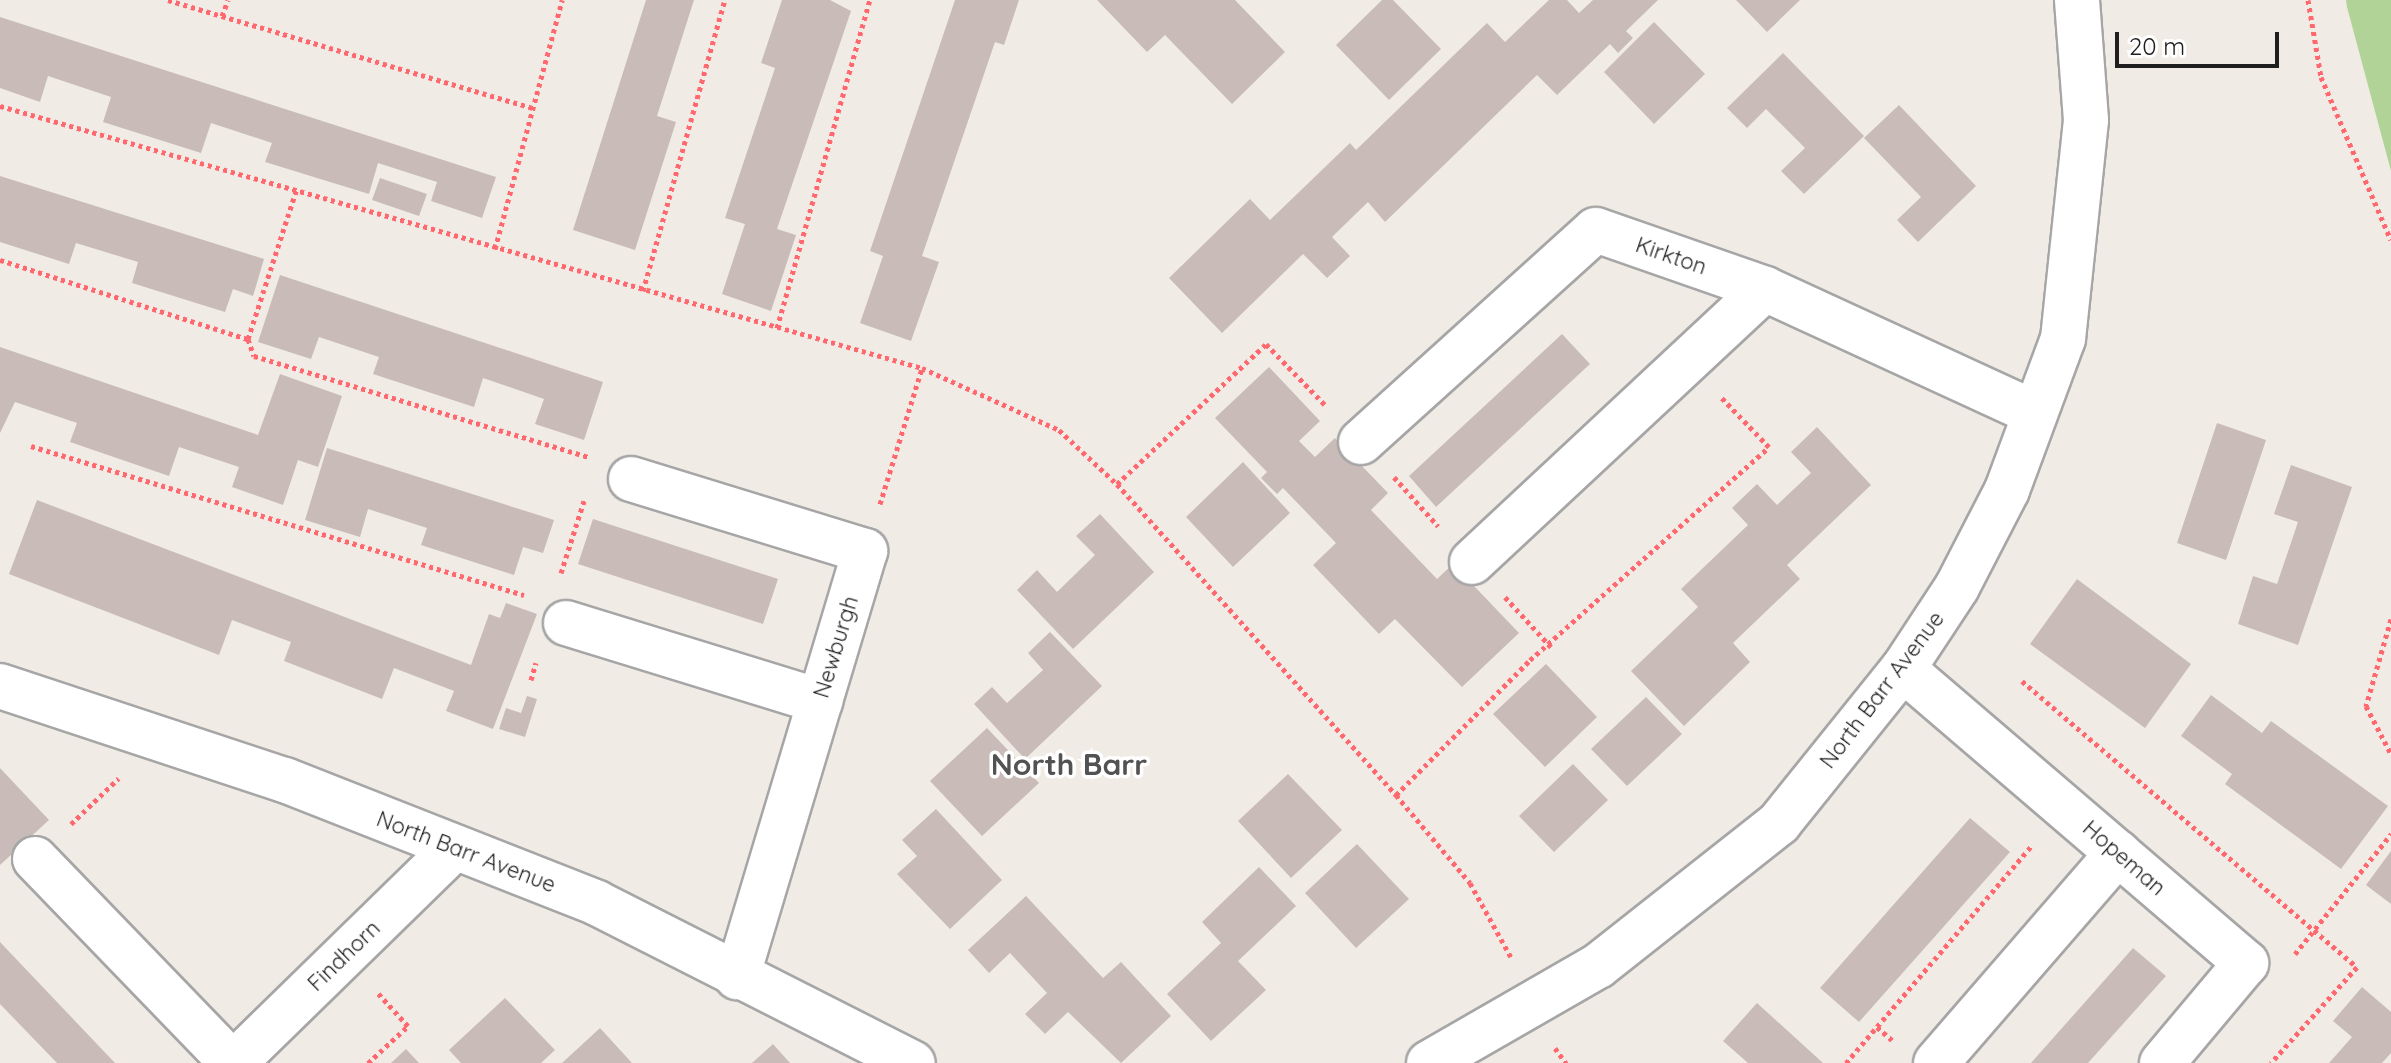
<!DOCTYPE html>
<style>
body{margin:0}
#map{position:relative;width:2391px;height:1063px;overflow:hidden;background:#f1ebe5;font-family:Quicksand,sans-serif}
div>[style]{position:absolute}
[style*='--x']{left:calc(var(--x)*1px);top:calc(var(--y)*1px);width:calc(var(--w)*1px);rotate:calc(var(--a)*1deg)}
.forest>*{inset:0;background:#b2d397}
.building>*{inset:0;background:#c9bcb8}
.path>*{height:5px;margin-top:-2.5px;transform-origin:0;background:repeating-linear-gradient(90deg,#ff686f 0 4px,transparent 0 8px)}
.roads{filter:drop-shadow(2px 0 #a6a6a6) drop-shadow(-2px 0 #a6a6a6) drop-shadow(0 2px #a6a6a6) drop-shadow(0 -2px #a6a6a6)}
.minor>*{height:44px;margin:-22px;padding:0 22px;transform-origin:22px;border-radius:22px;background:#fff}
span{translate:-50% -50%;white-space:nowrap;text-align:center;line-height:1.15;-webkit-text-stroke:7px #fff;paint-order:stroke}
.street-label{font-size:22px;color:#1f1f1f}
.district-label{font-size:30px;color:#525252;font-weight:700}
.scale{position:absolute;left:2115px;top:32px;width:164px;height:36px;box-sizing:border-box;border:4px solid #1f1f1f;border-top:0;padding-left:10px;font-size:24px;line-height:28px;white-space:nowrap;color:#1f1f1f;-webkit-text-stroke:6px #fff;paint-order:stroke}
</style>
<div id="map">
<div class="forest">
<i style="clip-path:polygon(2346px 0,2391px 0,2391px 171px,2347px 7px)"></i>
</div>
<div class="building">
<i style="clip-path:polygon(646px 0,694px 0,657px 116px,676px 122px,635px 250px,573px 230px)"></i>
<i style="clip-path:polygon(782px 0,830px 0,851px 11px,777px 229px,796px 235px,771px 311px,722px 294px,745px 224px,725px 218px,775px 68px,761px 63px)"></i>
<i style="clip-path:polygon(955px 0,1019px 0,1004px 45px,995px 42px,922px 256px,939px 262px,911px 341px,860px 323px,883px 256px,870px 251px)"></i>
<i style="clip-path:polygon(1097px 0,1235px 0,1285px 52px,1232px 104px,1165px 35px,1147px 52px)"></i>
<i style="clip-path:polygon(1382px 0,1393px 0,1441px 49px,1389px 100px,1336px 45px)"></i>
<i style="clip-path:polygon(1549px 0,1567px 0,1579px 13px,1593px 0,1658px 0,1626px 31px,1633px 38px,1618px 53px,1610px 44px,1557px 95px,1537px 75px,1385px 222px,1368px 202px,1332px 237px,1350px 256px,1327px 278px,1303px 254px,1222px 333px,1169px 278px,1250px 199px,1270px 220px,1350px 143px,1356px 150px,1487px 23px,1505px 42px)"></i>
<i style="clip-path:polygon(1736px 0,1800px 0,1767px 32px)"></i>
<i style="clip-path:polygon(0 17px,496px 177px,482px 218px,431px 201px,437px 182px,378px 163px,369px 194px,265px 162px,272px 143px,211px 123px,201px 153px,103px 122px,111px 97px,48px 76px,40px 102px,0 88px)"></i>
<i style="clip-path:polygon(1654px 22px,1705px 74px,1654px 124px,1604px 72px)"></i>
<i style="clip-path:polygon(1783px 53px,1864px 136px,1804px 194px,1781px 171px,1805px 148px,1766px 109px,1747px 128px,1727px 108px)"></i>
<i style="clip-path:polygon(1899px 105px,1976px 186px,1918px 242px,1897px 220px,1921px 197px,1864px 138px)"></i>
<i style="clip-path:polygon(0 176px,264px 259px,253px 296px,233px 289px,225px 312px,132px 283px,138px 262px,76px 243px,69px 264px,0 242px)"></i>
<i style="clip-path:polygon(380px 178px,427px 194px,419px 216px,372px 200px)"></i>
<i style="clip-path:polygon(280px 275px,603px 382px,584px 440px,535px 424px,544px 399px,483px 378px,474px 407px,373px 374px,379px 357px,319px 337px,311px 359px,258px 342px)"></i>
<i style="clip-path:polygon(1562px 334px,1590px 364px,1436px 507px,1409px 476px)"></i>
<i style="clip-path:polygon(0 347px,258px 435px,280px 374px,342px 396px,318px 467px,298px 460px,283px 505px,232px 487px,239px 467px,179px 447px,169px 476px,70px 442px,77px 423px,15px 402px,0 433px)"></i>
<i style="clip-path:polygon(1269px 367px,1320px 421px,1299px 441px,1315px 457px,1335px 438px,1388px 493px,1371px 510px,1437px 579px,1453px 564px,1519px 633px,1462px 687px,1395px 619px,1379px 634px,1313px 565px,1336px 543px,1283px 488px,1277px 494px,1261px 478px,1267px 472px,1215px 418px)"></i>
<i style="clip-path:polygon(2217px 423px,2266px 440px,2226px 560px,2177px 543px)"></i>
<i style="clip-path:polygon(1817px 427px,1871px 485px,1787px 565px,1800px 579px,1733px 643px,1750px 662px,1684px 726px,1631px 671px,1698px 607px,1681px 589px,1748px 525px,1732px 508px,1757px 484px,1777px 505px,1811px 473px,1791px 452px)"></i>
<i style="clip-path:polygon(327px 448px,554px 520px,543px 553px,523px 547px,514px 575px,421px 545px,427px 528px,368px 509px,360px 537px,305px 520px)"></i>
<i style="clip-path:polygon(1243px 462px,1290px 513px,1233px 567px,1186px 517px)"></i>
<i style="clip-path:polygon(2291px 465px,2352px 487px,2298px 645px,2238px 624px,2253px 576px,2277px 584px,2298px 522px,2274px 514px)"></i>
<i style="clip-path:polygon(37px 500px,471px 665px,489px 614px,500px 618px,506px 603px,537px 614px,493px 729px,446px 711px,454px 691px,394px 668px,382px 699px,284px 661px,291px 642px,232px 620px,219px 655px,9px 574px)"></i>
<i style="clip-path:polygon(1100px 514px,1154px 572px,1073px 649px,1017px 590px,1037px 570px,1057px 592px,1095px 555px,1076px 536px)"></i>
<i style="clip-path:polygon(593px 519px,778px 579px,763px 624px,578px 564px)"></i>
<i style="clip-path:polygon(2077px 579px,2191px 664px,2145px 728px,2030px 644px)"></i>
<i style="clip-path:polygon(1050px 632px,1102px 686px,1025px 759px,974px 704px,992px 687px,1007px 703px,1043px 670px,1028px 653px)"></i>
<i style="clip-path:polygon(1546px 664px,1597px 717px,1545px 767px,1493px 714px)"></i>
<i style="clip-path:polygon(2211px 695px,2262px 733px,2271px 721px,2388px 806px,2341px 869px,2225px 784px,2232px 774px,2181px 736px)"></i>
<i style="clip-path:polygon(527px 696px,537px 699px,525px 737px,499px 729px,506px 708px,521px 713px)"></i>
<i style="clip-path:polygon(1646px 697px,1682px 734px,1627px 786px,1591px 749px)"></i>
<i style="clip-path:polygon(987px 728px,1039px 783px,982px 836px,930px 781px)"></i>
<i style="clip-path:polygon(1573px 764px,1608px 800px,1554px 852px,1519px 816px)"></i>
<i style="clip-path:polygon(0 768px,49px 820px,0 865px)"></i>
<i style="clip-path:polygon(1288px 774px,1342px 830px,1291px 878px,1238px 821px)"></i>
<i style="clip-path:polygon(936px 809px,1002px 880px,950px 929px,897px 874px,917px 856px,902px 840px)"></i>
<i style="clip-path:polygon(1970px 818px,2010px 852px,1859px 1022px,1820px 988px)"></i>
<i style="clip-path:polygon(1357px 844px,1409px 899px,1356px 948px,1305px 893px)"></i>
<i style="clip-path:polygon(2391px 851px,2391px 904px,2366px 885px)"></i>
<i style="clip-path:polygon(1259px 867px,1296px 906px,1238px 961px,1266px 990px,1211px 1041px,1167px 994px,1221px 943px,1202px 922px)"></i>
<i style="clip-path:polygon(1026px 896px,1103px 978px,1121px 962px,1171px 1016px,1121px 1063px,1068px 1012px,1045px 1034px,1025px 1014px,1047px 993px,1010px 953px,989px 973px,968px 950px)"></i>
<i style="clip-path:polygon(0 942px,115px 1063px,57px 1063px,0 1004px)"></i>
<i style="clip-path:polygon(2133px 948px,2166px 976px,2088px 1063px,2031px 1063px)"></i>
<i style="clip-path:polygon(2362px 987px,2391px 1012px,2391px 1053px,2382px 1063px,2329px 1063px,2352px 1037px,2333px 1021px)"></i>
<i style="clip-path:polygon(505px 998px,555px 1050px,541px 1063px,461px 1063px,449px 1050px)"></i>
<i style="clip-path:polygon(1757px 1003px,1823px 1063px,1748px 1063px,1723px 1041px)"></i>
<i style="clip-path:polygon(600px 1028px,632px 1063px,562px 1063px)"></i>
<i style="clip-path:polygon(773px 1044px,790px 1063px,752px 1063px)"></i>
<i style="clip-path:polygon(406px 1049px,419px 1063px,391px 1063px)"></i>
</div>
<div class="path">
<i style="--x:168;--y:0;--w:381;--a:16.5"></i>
<i style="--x:2308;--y:0;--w:78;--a:80.4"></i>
<i style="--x:2321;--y:77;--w:177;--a:66.8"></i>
<i style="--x:222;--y:16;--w:17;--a:-69"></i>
<i style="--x:0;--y:106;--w:959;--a:15.86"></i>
<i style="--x:922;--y:368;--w:150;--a:24.3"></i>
<i style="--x:1059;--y:430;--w:79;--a:43"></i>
<i style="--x:1117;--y:484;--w:418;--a:48.1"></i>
<i style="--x:1396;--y:795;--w:115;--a:49.9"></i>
<i style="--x:1470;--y:883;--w:87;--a:61.1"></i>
<i style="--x:495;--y:249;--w:258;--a:-74.9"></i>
<i style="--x:0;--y:260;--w:260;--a:17.7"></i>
<i style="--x:248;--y:339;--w:156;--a:-72"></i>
<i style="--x:643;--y:291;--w:302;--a:-74.3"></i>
<i style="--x:777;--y:328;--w:341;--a:-74.2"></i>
<i style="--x:248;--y:339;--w:18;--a:71"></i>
<i style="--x:254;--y:356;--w:349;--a:16.8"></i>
<i style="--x:31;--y:446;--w:515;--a:16.82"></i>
<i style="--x:1394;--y:477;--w:66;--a:48.1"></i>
<i style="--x:1117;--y:484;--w:204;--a:-43.2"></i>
<i style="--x:1266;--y:344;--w:86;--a:45.9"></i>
<i style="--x:880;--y:504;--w:142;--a:-72.8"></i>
<i style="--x:561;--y:573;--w:79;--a:-72.3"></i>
<i style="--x:1505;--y:597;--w:68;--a:47.4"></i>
<i style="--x:2391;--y:619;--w:91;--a:106"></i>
<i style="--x:2366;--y:706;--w:54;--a:62.5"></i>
<i style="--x:531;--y:680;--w:18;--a:-74"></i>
<i style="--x:2022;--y:681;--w:440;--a:40.5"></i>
<i style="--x:2357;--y:967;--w:129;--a:131.9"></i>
<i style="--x:1396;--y:795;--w:190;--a:-45.2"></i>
<i style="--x:1530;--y:660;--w:320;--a:-41.7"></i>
<i style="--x:1769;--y:447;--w:69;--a:-133.8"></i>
<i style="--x:71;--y:824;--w:66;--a:-43.8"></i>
<i style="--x:2295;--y:954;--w:154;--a:-51.3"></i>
<i style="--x:1877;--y:1027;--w:23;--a:41"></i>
<i style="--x:1555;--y:1048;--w:19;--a:54"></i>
<i style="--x:368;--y:1063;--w:54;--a:-42.8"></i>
<i style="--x:408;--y:1026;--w:46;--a:-132.4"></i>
<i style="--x:1846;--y:1063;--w:287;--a:-49.5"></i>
</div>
<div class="roads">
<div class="minor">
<i style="--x:1361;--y:442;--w:316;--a:-42.1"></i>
<i style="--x:1596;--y:230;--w:179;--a:19.2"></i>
<i style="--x:1765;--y:289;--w:297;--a:24.7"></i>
<i style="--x:631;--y:479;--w:245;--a:17.1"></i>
<i style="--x:865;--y:551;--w:445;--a:106.7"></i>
<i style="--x:1472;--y:562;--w:400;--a:-43"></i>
<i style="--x:566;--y:623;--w:266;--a:17.1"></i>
<i style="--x:1903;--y:669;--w:452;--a:40.6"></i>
<i style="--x:2246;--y:963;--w:131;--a:130"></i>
<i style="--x:0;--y:686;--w:300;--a:18.3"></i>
<i style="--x:285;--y:780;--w:335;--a:21.5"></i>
<i style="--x:597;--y:903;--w:354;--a:26.9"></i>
<i style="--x:35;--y:859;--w:284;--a:46"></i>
<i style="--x:234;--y:1063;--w:306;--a:-44.3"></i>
<i style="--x:1429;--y:1063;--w:195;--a:-29.9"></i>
<i style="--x:1598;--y:966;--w:231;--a:-38.3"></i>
<i style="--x:1779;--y:823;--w:198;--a:-51.2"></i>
<i style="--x:1903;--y:669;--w:98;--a:-56.6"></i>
<i style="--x:1957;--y:587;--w:109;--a:-62.7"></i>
<i style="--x:2007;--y:490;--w:161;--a:-69.7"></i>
<i style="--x:2063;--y:339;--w:220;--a:-84"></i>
<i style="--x:2086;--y:120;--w:120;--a:-94.3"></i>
<i style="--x:1936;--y:1063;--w:278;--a:-49.1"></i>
</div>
</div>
<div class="street-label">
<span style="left:1671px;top:256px;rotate:19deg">Kirkton</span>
<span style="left:836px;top:647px;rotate:-73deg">Newburgh</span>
<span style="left:1882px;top:690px;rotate:-53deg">North Barr Avenue</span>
<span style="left:466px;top:852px;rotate:21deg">North Barr Avenue</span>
<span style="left:2124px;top:858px;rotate:41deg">Hopeman</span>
<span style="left:344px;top:956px;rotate:-44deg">Findhorn</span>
</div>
<div class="district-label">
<span style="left:1069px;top:764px">North Barr</span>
</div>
<div class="scale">20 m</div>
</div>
